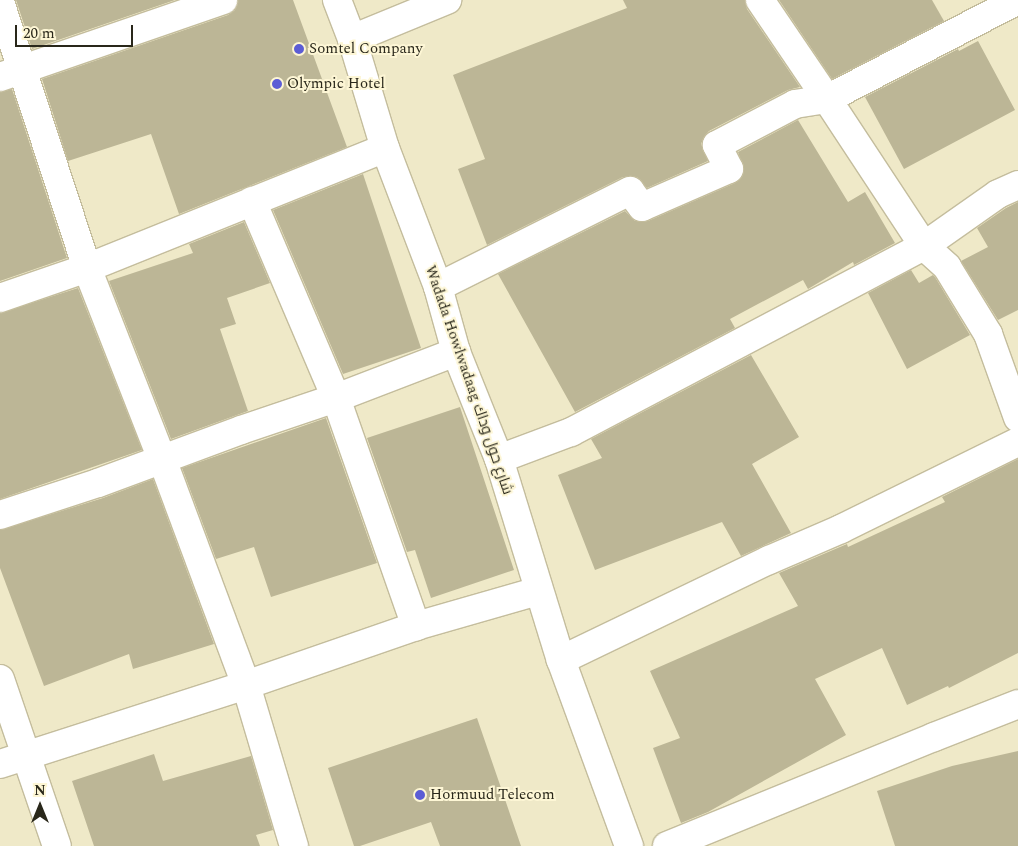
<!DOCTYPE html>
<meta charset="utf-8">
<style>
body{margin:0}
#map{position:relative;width:1018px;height:846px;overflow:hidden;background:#efe9c8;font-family:Spectral,Cairo,serif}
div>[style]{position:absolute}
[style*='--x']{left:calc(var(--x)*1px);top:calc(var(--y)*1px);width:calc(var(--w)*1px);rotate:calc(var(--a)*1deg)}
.building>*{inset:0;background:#bcb696}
.roads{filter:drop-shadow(1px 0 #c4bd9d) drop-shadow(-1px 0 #c4bd9d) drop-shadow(0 1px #c4bd9d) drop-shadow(0 -1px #c4bd9d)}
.minor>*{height:28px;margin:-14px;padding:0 14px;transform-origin:14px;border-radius:14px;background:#fff}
.tertiary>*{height:28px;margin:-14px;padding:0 14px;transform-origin:14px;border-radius:14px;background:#fff}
.dots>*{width:14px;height:14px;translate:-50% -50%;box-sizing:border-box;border:2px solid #fdf6d5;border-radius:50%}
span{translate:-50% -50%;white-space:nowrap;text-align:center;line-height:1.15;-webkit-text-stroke:4px #fdf6d5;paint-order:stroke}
.poi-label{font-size:15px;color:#29271a}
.left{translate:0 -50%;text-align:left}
.street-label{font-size:15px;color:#29271a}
.north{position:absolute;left:15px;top:781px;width:50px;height:50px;-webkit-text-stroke:4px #fdf6d5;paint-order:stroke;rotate:0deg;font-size:14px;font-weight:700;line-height:20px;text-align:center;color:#29271a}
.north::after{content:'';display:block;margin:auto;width:18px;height:22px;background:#29271a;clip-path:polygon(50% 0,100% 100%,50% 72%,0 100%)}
.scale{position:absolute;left:15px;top:25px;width:118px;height:22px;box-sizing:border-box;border:2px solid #29271a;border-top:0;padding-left:6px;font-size:15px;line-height:18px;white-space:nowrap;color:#29271a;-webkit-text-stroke:4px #fdf6d5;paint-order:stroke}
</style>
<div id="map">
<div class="building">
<i style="clip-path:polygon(16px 0,175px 0,32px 49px)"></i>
<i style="clip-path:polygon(238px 0,293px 0,347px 147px,179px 214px,151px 134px,68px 161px,42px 79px,228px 15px,235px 10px)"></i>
<i style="clip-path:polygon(623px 0,745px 0,747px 9px,800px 87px,788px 90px,709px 131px,704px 137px,701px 144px,708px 161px,647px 188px,637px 177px,623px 177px,487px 245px,458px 169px,485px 159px,453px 75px,627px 8px)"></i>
<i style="clip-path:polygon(779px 0,932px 0,944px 21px,832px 79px)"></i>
<i style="clip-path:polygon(978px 41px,1015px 110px,904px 169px,865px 97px,958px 49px,959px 51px)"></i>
<i style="clip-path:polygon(12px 89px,67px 258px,0 281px,0 92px)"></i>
<i style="clip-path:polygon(798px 120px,848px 202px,865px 192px,895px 243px,854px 265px,853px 262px,808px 289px,803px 280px,730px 319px,735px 328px,575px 412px,498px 274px,625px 211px,635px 221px,648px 221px,735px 183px,741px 178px,744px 171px,738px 152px)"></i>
<i style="clip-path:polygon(363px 174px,421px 348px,343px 374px,273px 210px)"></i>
<i style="clip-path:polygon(1018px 202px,1018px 310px,998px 320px,961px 261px,988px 247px,977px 228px,1006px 208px)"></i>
<i style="clip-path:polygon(244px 222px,270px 283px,227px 298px,236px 324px,220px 329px,248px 411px,171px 439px,109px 281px,193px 253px,189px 244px)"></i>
<i style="clip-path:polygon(911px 270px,919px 283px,933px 275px,935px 277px,970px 335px,907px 369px,868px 293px)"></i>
<i style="clip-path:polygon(78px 288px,142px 450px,0 499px,0 313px)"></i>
<i style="clip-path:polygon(751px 355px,799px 437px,752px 464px,791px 533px,741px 556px,722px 522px,595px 570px,558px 475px,602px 458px,591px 439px)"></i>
<i style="clip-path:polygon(460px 407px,514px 570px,431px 598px,415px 550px,407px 552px,367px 438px)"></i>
<i style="clip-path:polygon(326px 418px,377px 563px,271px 597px,254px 547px,216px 559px,182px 468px)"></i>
<i style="clip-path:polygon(1018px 459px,1018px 653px,949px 688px,948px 686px,907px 705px,882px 648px,815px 679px,846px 735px,708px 812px,681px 823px,653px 748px,680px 738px,650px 671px,798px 606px,779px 573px,847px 544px,848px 547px,945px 502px,942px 497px)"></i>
<i style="clip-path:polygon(153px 479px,214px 644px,133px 669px,129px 654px,44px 686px,0 568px,0 530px,103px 498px)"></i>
<i style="clip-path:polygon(477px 718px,521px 846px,440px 846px,431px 822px,360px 846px,354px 846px,328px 768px)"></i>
<i style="clip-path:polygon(1018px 751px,1018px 846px,895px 846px,877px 791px,952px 766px)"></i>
<i style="clip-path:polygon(154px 754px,163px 781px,251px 756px,273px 830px,256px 835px,260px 846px,94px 846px,72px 781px)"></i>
</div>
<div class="roads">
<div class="minor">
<i style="--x:760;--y:0;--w:120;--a:55.9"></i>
<i style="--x:827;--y:99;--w:176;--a:56.6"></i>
<i style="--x:924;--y:246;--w:31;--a:42"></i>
<i style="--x:947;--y:267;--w:79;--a:58.5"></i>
<i style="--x:988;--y:334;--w:89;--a:70.3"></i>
<i style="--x:0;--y:2;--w:280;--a:71.9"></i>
<i style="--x:87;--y:268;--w:205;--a:68.6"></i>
<i style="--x:162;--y:459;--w:241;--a:69.6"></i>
<i style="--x:246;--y:685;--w:168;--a:73.4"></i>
<i style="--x:352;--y:39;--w:103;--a:-22.3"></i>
<i style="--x:0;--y:77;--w:236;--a:-19"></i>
<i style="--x:252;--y:201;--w:214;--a:66.9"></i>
<i style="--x:336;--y:398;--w:242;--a:70.7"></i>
<i style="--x:438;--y:287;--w:215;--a:-26.6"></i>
<i style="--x:630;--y:191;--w:20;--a:53"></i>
<i style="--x:642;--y:207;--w:95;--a:-23.6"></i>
<i style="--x:729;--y:169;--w:27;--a:-117"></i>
<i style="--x:717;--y:145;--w:88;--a:-27.7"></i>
<i style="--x:795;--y:104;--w:32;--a:-9"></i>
<i style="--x:827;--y:99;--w:215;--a:-27.4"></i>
<i style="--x:0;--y:298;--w:92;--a:-19"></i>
<i style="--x:87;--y:268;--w:321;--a:-21.9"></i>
<i style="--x:499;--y:459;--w:77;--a:-20.6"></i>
<i style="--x:571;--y:432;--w:399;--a:-27.8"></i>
<i style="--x:924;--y:246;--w:90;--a:-35.1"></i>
<i style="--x:998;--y:194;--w:22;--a:-24"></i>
<i style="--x:0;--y:515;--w:103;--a:-18.1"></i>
<i style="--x:98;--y:483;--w:153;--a:-20.3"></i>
<i style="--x:241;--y:430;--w:100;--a:-18.6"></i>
<i style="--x:336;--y:398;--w:129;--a:-21"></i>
<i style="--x:561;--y:660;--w:231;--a:-25.7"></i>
<i style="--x:769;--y:560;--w:78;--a:-23.3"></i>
<i style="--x:841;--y:529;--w:197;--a:-26.2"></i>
<i style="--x:0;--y:679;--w:176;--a:71.2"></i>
<i style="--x:0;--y:764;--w:258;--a:-17.8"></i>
<i style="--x:246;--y:685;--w:180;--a:-19.1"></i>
<i style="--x:416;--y:626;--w:127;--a:-16"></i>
<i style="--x:667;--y:846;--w:288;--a:-22.2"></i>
<i style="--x:934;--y:737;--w:90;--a:-21.4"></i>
</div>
<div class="tertiary">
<i style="--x:337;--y:0;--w:42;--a:69"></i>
<i style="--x:352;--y:39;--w:114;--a:73.2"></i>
<i style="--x:385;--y:148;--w:149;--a:69.1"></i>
<i style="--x:438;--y:287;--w:67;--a:74.5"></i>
<i style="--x:456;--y:352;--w:115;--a:68.1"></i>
<i style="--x:499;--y:459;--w:210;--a:72.9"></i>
<i style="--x:561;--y:660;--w:198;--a:69.9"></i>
</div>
</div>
<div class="dots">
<i style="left:299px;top:49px;background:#5c5dd5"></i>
<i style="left:277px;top:84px;background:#5c5dd5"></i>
<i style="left:420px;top:795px;background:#5c5dd5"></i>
</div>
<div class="poi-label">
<span class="left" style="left:309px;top:49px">Somtel Company</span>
<span class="left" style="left:287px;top:84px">Olympic Hotel</span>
<span class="left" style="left:430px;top:795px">Hormuud Telecom</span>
</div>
<div class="street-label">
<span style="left:469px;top:380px;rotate:71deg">Wadada Howlwadaag شارع حول وداك</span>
</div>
<div class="north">N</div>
<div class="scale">20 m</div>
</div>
